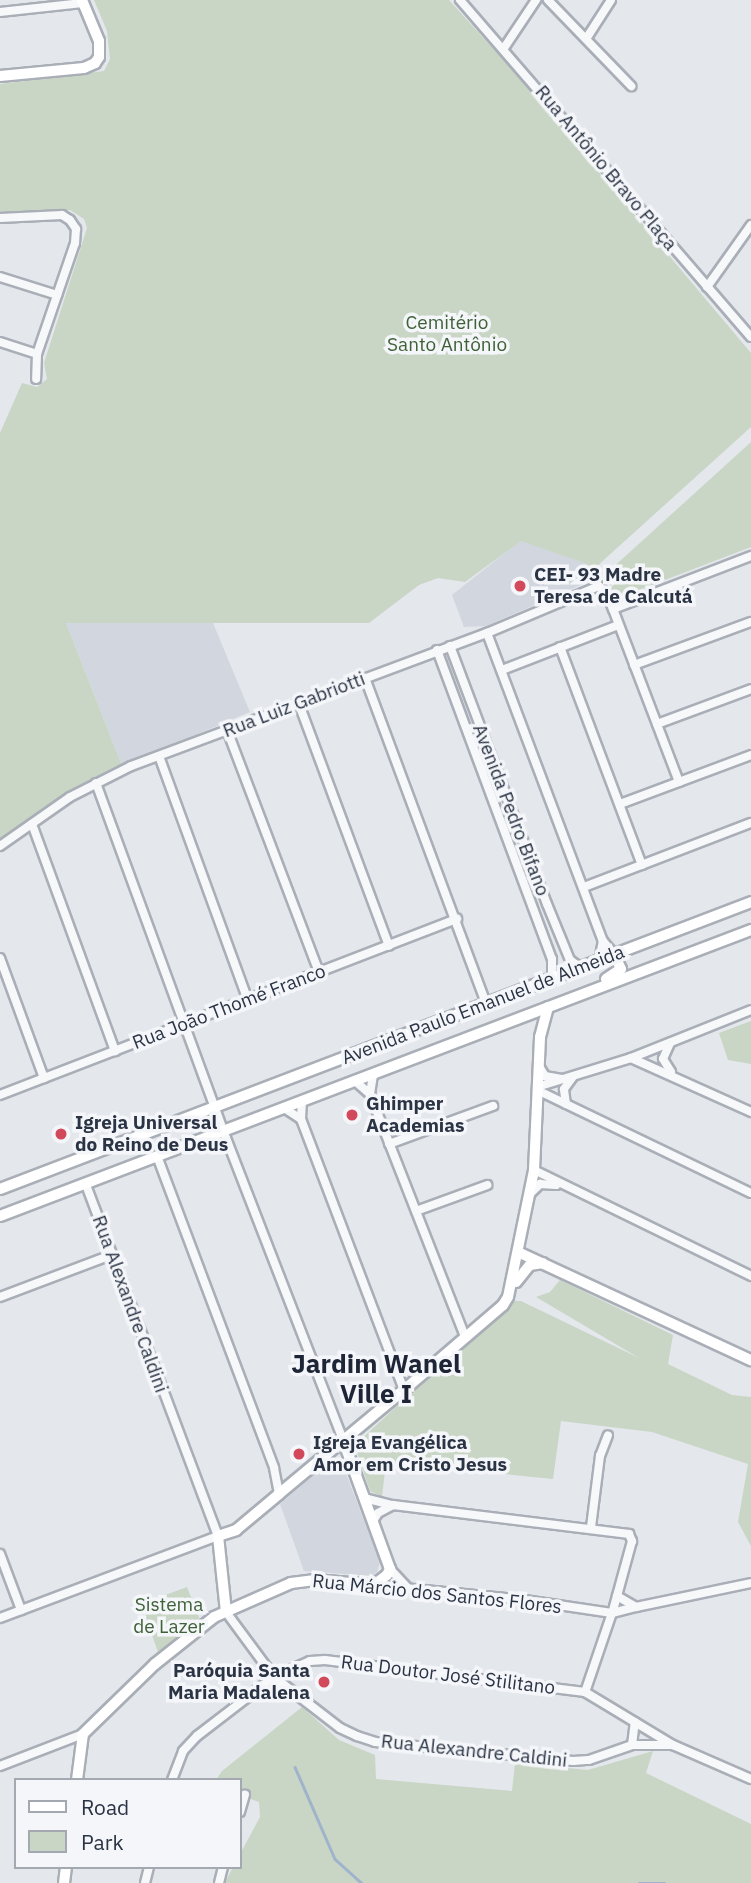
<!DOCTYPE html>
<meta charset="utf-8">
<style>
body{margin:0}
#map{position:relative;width:751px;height:1883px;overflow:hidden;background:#e4e7ec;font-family:"IBM Plex Sans",sans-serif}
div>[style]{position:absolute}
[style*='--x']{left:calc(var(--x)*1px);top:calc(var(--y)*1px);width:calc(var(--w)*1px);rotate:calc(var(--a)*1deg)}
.built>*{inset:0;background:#d2d6de}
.green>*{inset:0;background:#c9d6c5}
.stream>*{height:2.5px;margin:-1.25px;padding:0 1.25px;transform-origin:1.25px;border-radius:1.25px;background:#9fb4cc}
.roads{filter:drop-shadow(2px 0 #a9aeb7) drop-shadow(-2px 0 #a9aeb7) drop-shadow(0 2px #a9aeb7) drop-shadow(0 -2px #a9aeb7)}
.street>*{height:8px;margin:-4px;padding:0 4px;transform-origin:4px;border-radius:4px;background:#f7f8fa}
.secondary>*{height:10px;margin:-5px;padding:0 5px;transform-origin:5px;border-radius:5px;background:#fff}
.dots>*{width:19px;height:19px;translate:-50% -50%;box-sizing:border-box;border:4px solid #f4f6f9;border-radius:50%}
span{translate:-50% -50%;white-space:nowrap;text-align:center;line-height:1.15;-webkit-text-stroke:7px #f4f6f9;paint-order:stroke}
.street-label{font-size:19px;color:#2b3445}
.park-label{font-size:19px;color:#3f6138}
.poi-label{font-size:19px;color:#2b3445;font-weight:700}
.left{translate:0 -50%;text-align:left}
.right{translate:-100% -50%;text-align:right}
.district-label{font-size:26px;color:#1d2536;font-weight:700}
.legend{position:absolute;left:14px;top:1778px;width:228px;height:91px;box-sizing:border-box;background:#f4f6f9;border:2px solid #a4a8b1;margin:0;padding:9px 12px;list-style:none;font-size:21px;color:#2b3445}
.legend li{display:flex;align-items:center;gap:14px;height:35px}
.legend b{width:35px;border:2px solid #a4a8b1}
</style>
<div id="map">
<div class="built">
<i style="clip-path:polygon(521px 540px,596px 567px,590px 581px,486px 626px,464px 627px,452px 595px)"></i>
<i style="clip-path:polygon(66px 623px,213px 623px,250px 712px,122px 766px)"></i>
<i style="clip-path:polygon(329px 1462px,338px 1462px,343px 1466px,380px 1562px,377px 1572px,371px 1576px,304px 1571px,280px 1504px)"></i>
</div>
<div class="green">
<i style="clip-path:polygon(94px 0,449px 0,516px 74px,751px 353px,751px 427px,596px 567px,521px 541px,465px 582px,438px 578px,419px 585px,369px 623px,66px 623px,122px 766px,75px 787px,0 839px,0 433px,22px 383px,37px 387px,47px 379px,44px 363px,87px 228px,84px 219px,70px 210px,0 213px,0 84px,104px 71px,110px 59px,107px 31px)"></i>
<i style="clip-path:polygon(751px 442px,751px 547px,623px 596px,614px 595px,608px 581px,609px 571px)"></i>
<i style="clip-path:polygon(751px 1021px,751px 1064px,728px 1060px,719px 1033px)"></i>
<i style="clip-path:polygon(560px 1280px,673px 1335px,668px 1364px,732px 1395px,751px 1397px,751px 1546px,738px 1522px,748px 1464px,652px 1432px,561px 1421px,553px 1479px,386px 1462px,382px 1497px,370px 1491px,356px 1449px,357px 1443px,511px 1301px,521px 1301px,639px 1358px,536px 1297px,550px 1292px)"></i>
<i style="clip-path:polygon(187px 1587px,200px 1620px,158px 1652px,141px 1604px)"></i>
<i style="clip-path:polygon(302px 1707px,339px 1740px,375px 1755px,376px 1779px,512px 1791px,515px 1763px,588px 1770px,653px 1751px,646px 1773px,751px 1824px,751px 1883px,225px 1883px,233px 1867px,240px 1867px,240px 1854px,260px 1817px,259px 1802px,240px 1795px,240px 1780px,216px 1780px,222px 1771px)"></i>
</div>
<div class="stream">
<i style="--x:295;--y:1767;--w:100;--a:66.5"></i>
<i style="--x:335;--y:1859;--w:36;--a:42"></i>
<i style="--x:639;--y:1883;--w:26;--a:0"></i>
</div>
<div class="roads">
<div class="street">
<i style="--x:460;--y:0;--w:445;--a:49.2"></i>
<i style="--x:548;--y:0;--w:120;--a:46"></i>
<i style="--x:0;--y:12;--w:83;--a:-6.2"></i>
<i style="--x:586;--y:39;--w:46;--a:-57.3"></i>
<i style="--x:504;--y:48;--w:58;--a:-56.3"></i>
<i style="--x:0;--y:218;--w:62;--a:-2.8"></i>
<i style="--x:62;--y:215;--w:9;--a:32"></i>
<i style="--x:70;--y:220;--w:11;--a:56"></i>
<i style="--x:76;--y:229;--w:14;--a:94"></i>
<i style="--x:75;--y:243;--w:117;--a:108.9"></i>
<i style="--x:37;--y:354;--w:25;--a:92"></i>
<i style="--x:0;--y:277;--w:60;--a:17.5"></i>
<i style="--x:707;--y:287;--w:76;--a:-54.6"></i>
<i style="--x:0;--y:342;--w:39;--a:18"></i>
<i style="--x:613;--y:609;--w:148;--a:-21"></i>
<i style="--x:487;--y:633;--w:329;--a:69.4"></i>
<i style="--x:450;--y:646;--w:276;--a:69.4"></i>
<i style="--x:547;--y:904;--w:61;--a:67.7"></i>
<i style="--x:570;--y:960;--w:14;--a:36"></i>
<i style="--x:560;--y:647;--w:233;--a:69.4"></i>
<i style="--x:437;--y:650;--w:330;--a:69.6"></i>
<i style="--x:552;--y:959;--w:19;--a:90"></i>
<i style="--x:634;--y:665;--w:125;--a:-20.2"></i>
<i style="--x:502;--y:670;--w:124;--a:-21.2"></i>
<i style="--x:365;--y:678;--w:348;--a:69.6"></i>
<i style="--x:299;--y:704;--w:258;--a:69.6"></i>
<i style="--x:657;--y:724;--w:100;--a:-20.4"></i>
<i style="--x:227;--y:730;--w:259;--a:69.2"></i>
<i style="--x:159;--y:756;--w:260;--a:70"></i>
<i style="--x:96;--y:783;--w:378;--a:69.9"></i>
<i style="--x:226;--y:1138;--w:324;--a:68.8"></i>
<i style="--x:620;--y:804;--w:140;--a:-20.5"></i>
<i style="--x:32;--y:824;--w:242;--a:69.9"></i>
<i style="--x:0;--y:846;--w:85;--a:-35"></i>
<i style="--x:70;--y:797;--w:68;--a:-26.9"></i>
<i style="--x:131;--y:766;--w:380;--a:-20.5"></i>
<i style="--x:487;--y:633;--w:121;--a:-22.8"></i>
<i style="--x:599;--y:586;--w:10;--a:45"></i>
<i style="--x:606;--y:593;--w:17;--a:66"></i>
<i style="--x:613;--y:609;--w:185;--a:69.1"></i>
<i style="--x:584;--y:887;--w:179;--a:-21"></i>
<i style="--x:0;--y:958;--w:128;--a:69.9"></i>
<i style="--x:599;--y:961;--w:20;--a:-79"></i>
<i style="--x:603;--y:941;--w:17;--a:50"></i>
<i style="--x:670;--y:1043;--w:17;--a:114"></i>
<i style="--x:663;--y:1059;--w:15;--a:58"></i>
<i style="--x:631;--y:1058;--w:132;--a:24.2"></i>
<i style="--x:539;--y:1066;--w:12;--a:59"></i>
<i style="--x:545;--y:1076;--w:17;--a:10"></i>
<i style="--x:355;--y:1081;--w:20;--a:41"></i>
<i style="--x:370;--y:1094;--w:20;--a:-81"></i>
<i style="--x:537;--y:1087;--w:98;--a:-17.1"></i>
<i style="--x:631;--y:1058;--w:129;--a:-21.8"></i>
<i style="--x:537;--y:1090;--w:237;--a:25.7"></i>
<i style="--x:370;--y:1094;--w:261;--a:68.6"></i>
<i style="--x:0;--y:1095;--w:490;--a:-21.1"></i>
<i style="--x:566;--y:1104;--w:15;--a:-98"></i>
<i style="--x:564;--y:1089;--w:14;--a:-54"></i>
<i style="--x:284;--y:1108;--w:20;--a:33"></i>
<i style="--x:301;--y:1119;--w:17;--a:-87"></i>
<i style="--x:301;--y:1119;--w:290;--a:69.2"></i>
<i style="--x:389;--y:1144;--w:111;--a:-20.1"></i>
<i style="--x:157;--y:1156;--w:333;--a:69.4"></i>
<i style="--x:274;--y:1468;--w:26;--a:79"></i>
<i style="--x:534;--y:1170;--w:242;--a:26"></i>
<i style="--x:531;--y:1193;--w:13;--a:-45"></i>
<i style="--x:540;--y:1184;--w:16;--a:4"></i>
<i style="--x:416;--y:1211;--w:76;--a:-20.1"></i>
<i style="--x:0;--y:1297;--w:119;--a:-20.7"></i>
<i style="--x:364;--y:1498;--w:30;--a:14"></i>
<i style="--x:393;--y:1505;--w:238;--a:7"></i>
<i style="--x:629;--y:1534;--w:8;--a:67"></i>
<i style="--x:632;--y:1541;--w:68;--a:105.3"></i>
<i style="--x:614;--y:1607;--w:90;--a:108.8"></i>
<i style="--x:373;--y:1521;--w:9;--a:-58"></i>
<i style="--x:378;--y:1513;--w:17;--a:-28"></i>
<i style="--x:591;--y:1527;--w:72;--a:-82.8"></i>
<i style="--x:600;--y:1456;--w:22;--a:-69"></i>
<i style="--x:0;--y:1554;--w:60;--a:69.4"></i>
<i style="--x:390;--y:1569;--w:25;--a:47"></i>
<i style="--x:374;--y:1585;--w:145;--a:5.6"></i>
<i style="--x:518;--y:1599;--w:95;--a:8.5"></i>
<i style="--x:612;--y:1613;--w:25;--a:-14"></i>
<i style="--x:636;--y:1607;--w:22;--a:-150"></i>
<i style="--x:636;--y:1607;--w:117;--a:-11.8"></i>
<i style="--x:226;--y:1612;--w:81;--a:53.6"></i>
<i style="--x:274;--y:1677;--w:83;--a:37.7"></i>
<i style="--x:340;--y:1728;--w:19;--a:25"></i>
<i style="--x:357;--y:1736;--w:19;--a:18"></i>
<i style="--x:375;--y:1742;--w:199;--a:5.5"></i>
<i style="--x:573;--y:1761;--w:16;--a:-4"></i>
<i style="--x:589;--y:1760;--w:46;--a:-19.2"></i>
<i style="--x:632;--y:1745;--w:38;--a:0"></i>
<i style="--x:0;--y:1618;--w:233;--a:-20.6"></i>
<i style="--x:218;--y:1536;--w:377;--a:-110.6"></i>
<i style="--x:632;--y:1745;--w:23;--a:-83"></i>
<i style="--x:0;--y:1766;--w:89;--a:-21.1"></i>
<i style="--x:172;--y:1780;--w:31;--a:-69"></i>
<i style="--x:183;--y:1751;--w:21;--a:-47"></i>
<i style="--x:197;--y:1736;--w:97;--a:-37.5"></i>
<i style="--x:274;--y:1677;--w:39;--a:-24"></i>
<i style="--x:310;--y:1661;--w:15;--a:-4"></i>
<i style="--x:325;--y:1660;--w:262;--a:7"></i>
<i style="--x:585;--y:1692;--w:103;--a:31.1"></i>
<i style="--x:673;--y:1745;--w:85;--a:23.6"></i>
<i style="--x:240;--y:1812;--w:18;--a:-74"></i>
<i style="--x:145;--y:1883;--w:16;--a:-76"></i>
<i style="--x:219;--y:1883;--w:16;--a:-76"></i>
</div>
<div class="secondary">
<i style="--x:0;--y:76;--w:84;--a:-5.4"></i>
<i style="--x:84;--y:68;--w:12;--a:-24"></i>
<i style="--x:95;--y:63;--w:7;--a:-56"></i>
<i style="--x:99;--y:57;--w:16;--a:-90"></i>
<i style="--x:99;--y:41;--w:44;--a:-112.5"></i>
<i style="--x:606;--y:979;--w:18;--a:-34"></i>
<i style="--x:621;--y:969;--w:17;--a:-115"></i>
<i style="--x:0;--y:1189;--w:804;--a:-20.91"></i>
<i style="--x:0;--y:1216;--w:804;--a:-20.85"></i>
<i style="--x:520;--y:1253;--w:255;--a:24.9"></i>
<i style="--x:516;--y:1282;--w:22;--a:-51"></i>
<i style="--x:530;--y:1265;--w:13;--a:-9"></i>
<i style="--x:226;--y:1612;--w:76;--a:-96"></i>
<i style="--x:218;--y:1536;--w:19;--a:-18"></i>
<i style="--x:236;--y:1530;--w:56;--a:-39.9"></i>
<i style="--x:279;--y:1494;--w:163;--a:-39.8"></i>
<i style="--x:404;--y:1390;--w:130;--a:-40.6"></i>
<i style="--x:503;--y:1305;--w:9;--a:-58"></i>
<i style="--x:508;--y:1297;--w:130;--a:-78.4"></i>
<i style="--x:534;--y:1170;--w:133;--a:-87.4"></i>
<i style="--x:540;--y:1037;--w:31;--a:-75"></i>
<i style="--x:77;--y:1780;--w:46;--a:-82.6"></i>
<i style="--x:83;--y:1734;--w:100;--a:-44.2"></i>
<i style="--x:155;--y:1664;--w:75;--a:-38.5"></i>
<i style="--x:214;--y:1617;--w:84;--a:-23.8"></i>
<i style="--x:291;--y:1583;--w:24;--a:-7"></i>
<i style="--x:315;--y:1580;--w:59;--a:4.8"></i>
<i style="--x:374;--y:1585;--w:16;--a:-38"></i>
<i style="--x:387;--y:1575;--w:7;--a:-63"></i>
<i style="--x:390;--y:1569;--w:137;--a:-110"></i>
<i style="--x:64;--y:1883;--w:16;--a:-83"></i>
</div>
</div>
<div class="dots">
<i style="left:520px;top:586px;background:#d1495b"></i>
<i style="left:352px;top:1115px;background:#d1495b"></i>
<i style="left:61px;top:1134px;background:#d1495b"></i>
<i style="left:299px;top:1454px;background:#d1495b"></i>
<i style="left:324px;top:1682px;background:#d1495b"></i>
</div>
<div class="street-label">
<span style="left:606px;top:168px;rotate:50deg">Rua Antônio Bravo Plaça</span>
<span style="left:294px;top:705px;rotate:-21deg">Rua Luiz Gabriotti</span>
<span style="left:511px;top:810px;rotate:69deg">Avenida Pedro Bifano</span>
<span style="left:483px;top:1005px;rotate:-21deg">Avenida Paulo Emanuel de Almeida</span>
<span style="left:229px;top:1007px;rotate:-21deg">Rua João Thomé Franco</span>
<span style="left:130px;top:1304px;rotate:70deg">Rua Alexandre Caldini</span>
<span style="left:437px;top:1594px;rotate:6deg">Rua Márcio dos Santos Flores</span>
<span style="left:448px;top:1675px;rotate:7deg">Rua Doutor José Stilitano</span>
<span style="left:474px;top:1751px;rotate:6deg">Rua Alexandre Caldini</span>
</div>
<div class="park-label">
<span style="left:447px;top:334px">Cemitério<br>Santo Antônio</span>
<span style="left:169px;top:1616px">Sistema<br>de Lazer</span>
</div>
<div class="poi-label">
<span class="left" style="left:534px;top:586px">CEI- 93 Madre<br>Teresa de Calcutá</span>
<span class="left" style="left:366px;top:1115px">Ghimper<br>Academias</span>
<span class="left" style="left:75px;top:1134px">Igreja Universal<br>do Reino de Deus</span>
<span class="left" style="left:313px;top:1454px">Igreja Evangélica<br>Amor em Cristo Jesus</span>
<span class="right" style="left:310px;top:1682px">Paróquia Santa<br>Maria Madalena</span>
</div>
<div class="district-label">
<span style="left:376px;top:1379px">Jardim Wanel<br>Ville I</span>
</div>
<ul class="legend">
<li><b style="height:9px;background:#fff"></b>Road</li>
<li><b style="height:19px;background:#c9d6c5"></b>Park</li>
</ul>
</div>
